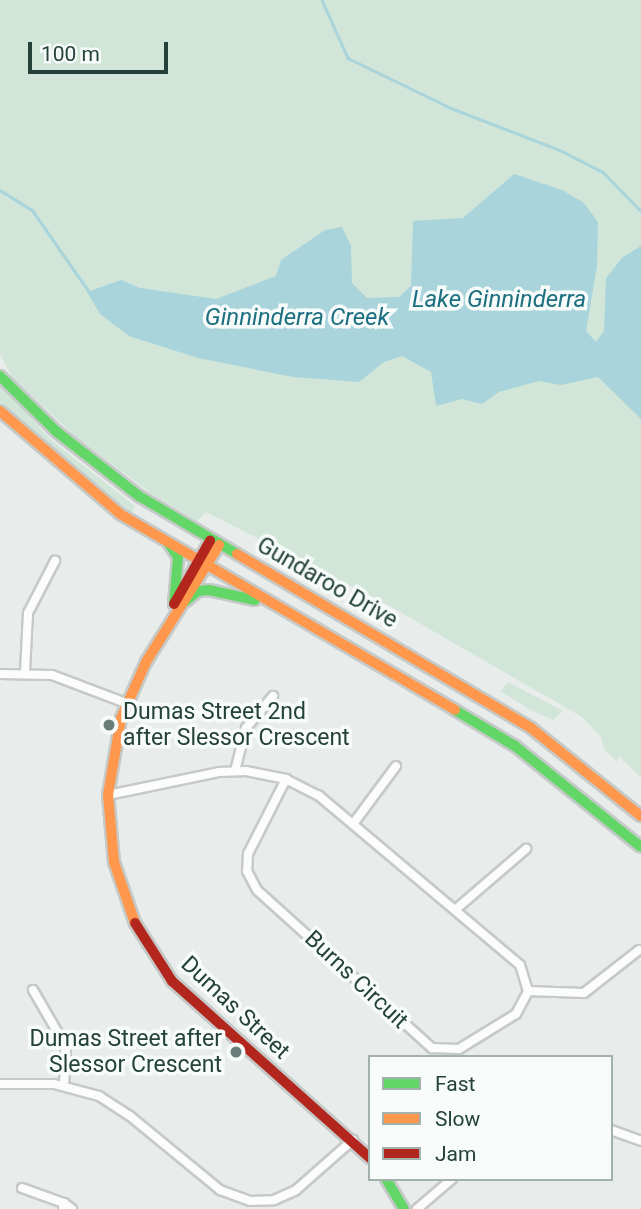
<!DOCTYPE html>
<style>
body{margin:0}
#map{position:relative;width:641px;height:1209px;overflow:hidden;background:#e8edeb;font-family:Roboto,sans-serif}
div>[style]{position:absolute}
[style*='--x']{left:calc(var(--x)*1px);top:calc(var(--y)*1px);width:calc(var(--w)*1px);rotate:calc(var(--a)*1deg)}
.green>*{inset:0;background:#d1e6d8}
.water>*{inset:0;background:#a9d4db}
.stream>*{height:2.5px;margin:-1.25px;padding:0 1.25px;transform-origin:1.25px;border-radius:1.25px;background:#a9d4db}
.roads{filter:drop-shadow(2px 0 #c5cac8) drop-shadow(-2px 0 #c5cac8) drop-shadow(0 2px #c5cac8) drop-shadow(0 -2px #c5cac8)}
.street>*{height:8px;margin:-4px;padding:0 4px;transform-origin:4px;border-radius:4px;background:#fcfcfc}
.fast>*{height:10px;margin:-5px;padding:0 5px;transform-origin:5px;border-radius:5px;background:#63d668}
.slow>*{height:10px;margin:-5px;padding:0 5px;transform-origin:5px;border-radius:5px;background:#ff974d}
.jam>*{height:10px;margin:-5px;padding:0 5px;transform-origin:5px;border-radius:5px;background:#b3261e}
.dots>*{width:19px;height:19px;translate:-50% -50%;box-sizing:border-box;border:4px solid #f7fbf9;border-radius:50%}
span{translate:-50% -50%;white-space:nowrap;text-align:center;line-height:1.15;-webkit-text-stroke:7px #f7fbf9;paint-order:stroke}
.street-label{font-size:23px;color:#24423a}
.poi-label{font-size:23px;color:#24423a}
.left{translate:0 -50%;text-align:left}
.right{translate:-100% -50%;text-align:right}
.water-label{font-size:24px;color:#1c6f80;font-style:italic}
.legend{position:absolute;left:368px;top:1055px;width:245px;height:126px;box-sizing:border-box;background:#f7fbf9;border:2px solid #a3b1ad;margin:0;padding:9px 12px;list-style:none;font-size:21px;color:#24423a}
.legend li{display:flex;align-items:center;gap:14px;height:35px}
.legend b{width:35px;border:2px solid #a3b1ad}
.scale{position:absolute;left:28px;top:42px;width:140px;height:32px;box-sizing:border-box;border:4px solid #24423a;border-top:0;padding-left:9px;font-size:21px;line-height:24px;white-space:nowrap;color:#24423a;-webkit-text-stroke:5px #f7fbf9;paint-order:stroke}
</style>
<div id="map">
<div class="green">
<i style="clip-path:polygon(0 0,641px 0,641px 778px,619px 756px,617px 762px,604px 749px,601px 737px,582px 717px,388px 605px,206px 512px,197px 521px,152px 494px,76px 437px,12px 377px,0 354px)"></i>
<i style="clip-path:polygon(0 384px,50px 439px,135px 506px,132px 513px,21px 424px,0 403px)"></i>
<i style="clip-path:polygon(508px 682px,563px 711px,553px 720px,529px 709px,500px 691px)"></i>
</div>
<div class="water">
<i style="clip-path:polygon(514px 174px,562px 190px,584px 203px,598px 222px,597px 266px,586px 331px,596px 342px,604px 331px,606px 278px,623px 257px,641px 246px,641px 419px,598px 377px,561px 385px,539px 381px,499px 392px,482px 404px,462px 399px,436px 406px,431px 372px,402px 356px,384px 362px,359px 382px,293px 377px,198px 358px,129px 336px,100px 314px,87px 292px,121px 280px,140px 288px,216px 299px,276px 276px,281px 260px,325px 230px,342px 227px,351px 246px,352px 283px,367px 298px,399px 297px,411px 286px,413px 221px,463px 218px)"></i>
</div>
<div class="stream">
<i style="--x:322;--y:0;--w:64;--a:65.9"></i>
<i style="--x:348;--y:58;--w:114;--a:25.9"></i>
<i style="--x:451;--y:108;--w:117;--a:21.1"></i>
<i style="--x:560;--y:150;--w:48;--a:27.1"></i>
<i style="--x:603;--y:172;--w:54;--a:45.7"></i>
<i style="--x:0;--y:190;--w:39;--a:32"></i>
<i style="--x:33;--y:211;--w:100;--a:55.2"></i>
</div>
<div class="roads">
<div class="street">
<i style="--x:25;--y:671;--w:58;--a:-87"></i>
<i style="--x:28;--y:613;--w:59;--a:-62.6"></i>
<i style="--x:0;--y:674;--w:52;--a:1.1"></i>
<i style="--x:52;--y:675;--w:79;--a:20.7"></i>
<i style="--x:235;--y:771;--w:44;--a:-75.7"></i>
<i style="--x:246;--y:728;--w:42;--a:-49.8"></i>
<i style="--x:108;--y:795;--w:113;--a:-11.7"></i>
<i style="--x:219;--y:772;--w:27;--a:-2"></i>
<i style="--x:246;--y:771;--w:41;--a:11.3"></i>
<i style="--x:286;--y:779;--w:84;--a:116.9"></i>
<i style="--x:248;--y:854;--w:17;--a:93"></i>
<i style="--x:247;--y:871;--w:21;--a:62"></i>
<i style="--x:257;--y:890;--w:236;--a:42.1"></i>
<i style="--x:432;--y:1048;--w:27;--a:2"></i>
<i style="--x:459;--y:1049;--w:67;--a:-31.6"></i>
<i style="--x:516;--y:1014;--w:26;--a:-62"></i>
<i style="--x:528;--y:991;--w:27;--a:-107"></i>
<i style="--x:520;--y:965;--w:263;--a:-139.9"></i>
<i style="--x:319;--y:796;--w:37;--a:-153"></i>
<i style="--x:353;--y:824;--w:72;--a:-53.4"></i>
<i style="--x:455;--y:910;--w:94;--a:-40.7"></i>
<i style="--x:33;--y:990;--w:66;--a:59.9"></i>
<i style="--x:66;--y:1047;--w:38;--a:93"></i>
<i style="--x:528;--y:991;--w:56;--a:2"></i>
<i style="--x:584;--y:993;--w:70;--a:-38"></i>
<i style="--x:0;--y:1084;--w:54;--a:0"></i>
<i style="--x:54;--y:1084;--w:47;--a:14.9"></i>
<i style="--x:99;--y:1096;--w:37;--a:33"></i>
<i style="--x:130;--y:1116;--w:117;--a:39.4"></i>
<i style="--x:220;--y:1190;--w:32;--a:20"></i>
<i style="--x:250;--y:1201;--w:24;--a:-2"></i>
<i style="--x:274;--y:1200;--w:24;--a:-24"></i>
<i style="--x:296;--y:1190;--w:76;--a:-41.3"></i>
<i style="--x:611;--y:1130;--w:32;--a:20"></i>
<i style="--x:22;--y:1188;--w:45;--a:19.7"></i>
<i style="--x:63;--y:1209;--w:6;--a:-81"></i>
<i style="--x:64;--y:1203;--w:10;--a:37"></i>
<i style="--x:417;--y:1209;--w:46;--a:-40.6"></i>
</div>
<div class="fast">
<i style="--x:0;--y:376;--w:80;--a:44.5"></i>
<i style="--x:57;--y:432;--w:104;--a:38"></i>
<i style="--x:139;--y:496;--w:114;--a:30.6"></i>
<i style="--x:169;--y:544;--w:16;--a:55"></i>
<i style="--x:178;--y:557;--w:47;--a:94.9"></i>
<i style="--x:186;--y:601;--w:16;--a:-40"></i>
<i style="--x:198;--y:591;--w:11;--a:-5"></i>
<i style="--x:209;--y:590;--w:47;--a:12.3"></i>
<i style="--x:455;--y:710;--w:70;--a:31"></i>
<i style="--x:515;--y:746;--w:161;--a:38.7"></i>
<i style="--x:386;--y:1179;--w:35;--a:59"></i>
</div>
<div class="slow">
<i style="--x:0;--y:411;--w:158;--a:40.6"></i>
<i style="--x:120;--y:514;--w:388;--a:30.3"></i>
<i style="--x:237;--y:554;--w:342;--a:30.6"></i>
<i style="--x:531;--y:728;--w:141;--a:38.7"></i>
<i style="--x:135;--y:923;--w:65;--a:-109"></i>
<i style="--x:114;--y:862;--w:67;--a:-95.1"></i>
<i style="--x:108;--y:795;--w:78;--a:-80.4"></i>
<i style="--x:121;--y:718;--w:61;--a:-65.9"></i>
<i style="--x:146;--y:662;--w:138;--a:-58"></i>
</div>
<div class="jam">
<i style="--x:174;--y:604;--w:73;--a:-60.3"></i>
<i style="--x:135;--y:923;--w:69;--a:57.5"></i>
<i style="--x:172;--y:981;--w:266;--a:41.8"></i>
</div>
</div>
<div class="dots">
<i style="left:109px;top:725px;background:#697e78"></i>
<i style="left:236px;top:1052px;background:#697e78"></i>
</div>
<div class="street-label">
<span style="left:327px;top:583px;rotate:30deg">Gundaroo Drive</span>
<span style="left:356px;top:980px;rotate:43deg">Burns Circuit</span>
<span style="left:235px;top:1008px;rotate:43deg">Dumas Street</span>
</div>
<div class="poi-label">
<span class="left" style="left:123px;top:725px">Dumas Street 2nd<br>after Slessor Crescent</span>
<span class="right" style="left:222px;top:1052px">Dumas Street after<br>Slessor Crescent</span>
</div>
<div class="water-label">
<span style="left:499px;top:300px">Lake Ginninderra</span>
<span style="left:297px;top:318px">Ginninderra Creek</span>
</div>
<ul class="legend">
<li><b style="height:9px;background:#63d668"></b>Fast</li>
<li><b style="height:9px;background:#ff974d"></b>Slow</li>
<li><b style="height:9px;background:#b3261e"></b>Jam</li>
</ul>
<div class="scale">100 m</div>
</div>
